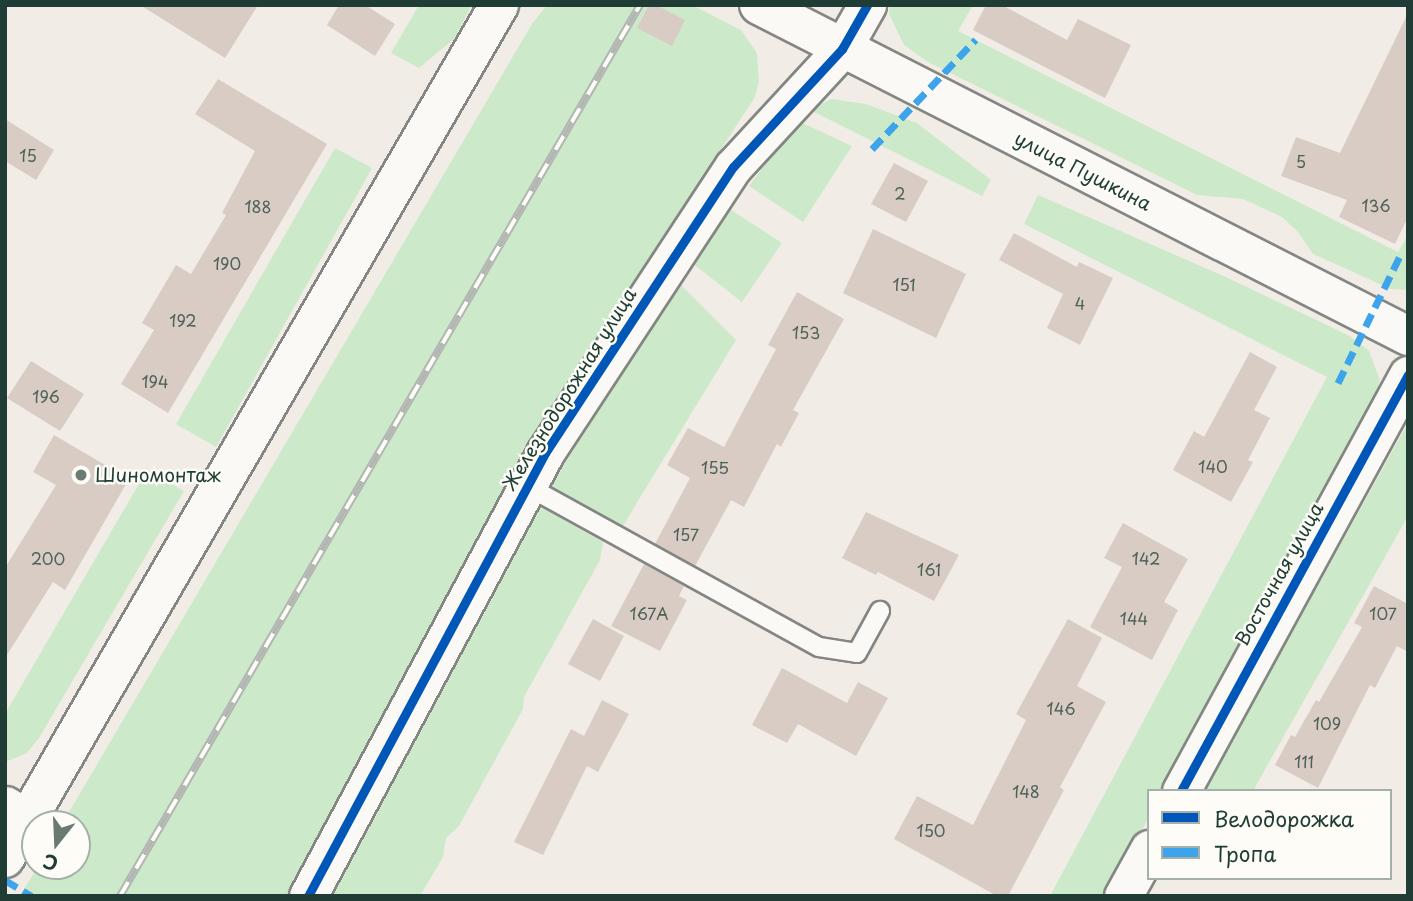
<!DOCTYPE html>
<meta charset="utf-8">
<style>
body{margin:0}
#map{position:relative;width:1413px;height:901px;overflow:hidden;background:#f2ece7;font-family:"Playpen Sans",sans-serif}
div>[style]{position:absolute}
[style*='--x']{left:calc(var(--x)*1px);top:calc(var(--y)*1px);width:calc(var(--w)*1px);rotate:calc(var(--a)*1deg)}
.green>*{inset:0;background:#cceac9}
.building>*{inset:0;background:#d9ccc5}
.roads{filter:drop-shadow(2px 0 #838682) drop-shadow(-2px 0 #838682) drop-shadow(0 2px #838682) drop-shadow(0 -2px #838682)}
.service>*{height:18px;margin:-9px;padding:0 9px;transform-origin:9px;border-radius:9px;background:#faf9f6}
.minor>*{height:37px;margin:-18.5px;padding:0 18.5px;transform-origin:18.5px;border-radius:18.5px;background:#faf9f6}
.secondary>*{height:38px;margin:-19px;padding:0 19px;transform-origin:19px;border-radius:19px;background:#faf9f6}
.rail>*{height:8px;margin-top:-4px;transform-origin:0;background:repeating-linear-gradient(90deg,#fdfcf7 0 16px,#b3b6b3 0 32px);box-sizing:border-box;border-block:2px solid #b3b6b3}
.quiet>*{height:7px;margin-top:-3.5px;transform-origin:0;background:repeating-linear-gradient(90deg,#3da4eb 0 14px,transparent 0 21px)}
.cycleway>*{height:9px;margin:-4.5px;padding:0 4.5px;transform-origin:4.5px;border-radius:4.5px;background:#0057b8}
.dots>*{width:19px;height:19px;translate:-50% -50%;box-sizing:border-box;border:4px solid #fdfcf7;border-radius:50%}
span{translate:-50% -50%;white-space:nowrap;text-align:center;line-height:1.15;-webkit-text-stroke:5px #fdfcf7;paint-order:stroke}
.number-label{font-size:16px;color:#4e6158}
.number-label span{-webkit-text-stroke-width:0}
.street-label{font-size:19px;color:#1f3d34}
.poi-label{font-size:19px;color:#1f3d34}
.left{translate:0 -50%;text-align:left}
.frame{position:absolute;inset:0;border:7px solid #1f3d34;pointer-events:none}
.legend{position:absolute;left:1147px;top:789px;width:245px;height:91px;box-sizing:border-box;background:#fdfcf7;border:2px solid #a4b0a9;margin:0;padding:9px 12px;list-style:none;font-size:21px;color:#1f3d34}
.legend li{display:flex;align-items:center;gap:14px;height:35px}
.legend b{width:35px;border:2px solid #a4b0a9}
.north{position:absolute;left:21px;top:810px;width:70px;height:70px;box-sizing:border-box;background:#fdfcf7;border:2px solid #a4b0a9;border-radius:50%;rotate:198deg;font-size:19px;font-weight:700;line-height:28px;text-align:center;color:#1f3d34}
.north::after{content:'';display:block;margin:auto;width:24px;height:32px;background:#697a73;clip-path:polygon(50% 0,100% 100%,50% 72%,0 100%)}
</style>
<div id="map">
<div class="green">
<i style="clip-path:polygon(419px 5px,472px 5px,454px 39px,419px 68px,391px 53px)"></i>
<i style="clip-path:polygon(547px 5px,692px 5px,741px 30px,757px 53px,759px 81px,755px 97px,565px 389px,292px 896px,20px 896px,38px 866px,77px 866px,77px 824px,62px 824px,532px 24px)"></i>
<i style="clip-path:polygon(890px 5px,973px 5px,958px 31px,1398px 252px,1408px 235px,1408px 290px,1391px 289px,1313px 254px,1298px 232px,1282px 217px,1243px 199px,1197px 195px,928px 62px,904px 45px,889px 14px)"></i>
<i style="clip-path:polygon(831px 99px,866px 104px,917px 123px,991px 180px,982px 196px,810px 110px)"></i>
<i style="clip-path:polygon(798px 121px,852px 146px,803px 222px,749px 186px)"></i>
<i style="clip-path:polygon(335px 148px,372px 168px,216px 447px,176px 424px)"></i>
<i style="clip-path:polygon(1038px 195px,1228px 278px,1350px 336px,1369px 351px,1380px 380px,1375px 399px,1163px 791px,1149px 791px,1149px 817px,1106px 896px,1050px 896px,1327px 377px,1024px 224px)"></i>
<i style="clip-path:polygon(731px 210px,782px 243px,742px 302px,692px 263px)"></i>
<i style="clip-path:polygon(679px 283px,736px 340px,621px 529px,549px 489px)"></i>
<i style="clip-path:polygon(1408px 423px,1408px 516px,1253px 791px,1204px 791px)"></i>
<i style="clip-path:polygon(147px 470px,184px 491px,39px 738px,27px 753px,5px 762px,5px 714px)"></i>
<i style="clip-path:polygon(541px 507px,603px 542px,600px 560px,524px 697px,523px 709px,459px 826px,446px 838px,443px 857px,420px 896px,333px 896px)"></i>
</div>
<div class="building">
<i style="clip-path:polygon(140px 5px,258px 5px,225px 58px)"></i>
<i style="clip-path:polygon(339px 5px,365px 5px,395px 24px,375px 56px,327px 25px)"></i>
<i style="clip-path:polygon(649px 5px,656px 5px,685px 20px,672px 46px,637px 28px)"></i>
<i style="clip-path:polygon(986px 5px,1002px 5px,1067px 40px,1078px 19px,1131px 45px,1105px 98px,973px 30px)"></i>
<i style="clip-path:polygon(1408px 13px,1408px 217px,1395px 244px,1339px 217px,1347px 200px,1281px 176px,1296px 137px,1340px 153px)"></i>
<i style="clip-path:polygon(218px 79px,327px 144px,168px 413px,121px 384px,154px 330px,142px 323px,176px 265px,191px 274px,226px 215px,222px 213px,255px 151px,195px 114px)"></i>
<i style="clip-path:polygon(5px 119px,54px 150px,36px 180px,5px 161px)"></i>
<i style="clip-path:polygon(894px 163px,928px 181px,906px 222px,871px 204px)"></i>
<i style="clip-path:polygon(873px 229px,966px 274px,936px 338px,843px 293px)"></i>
<i style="clip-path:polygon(1014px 233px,1077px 267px,1079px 262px,1113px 278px,1080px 345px,1047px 328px,1063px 294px,999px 260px)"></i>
<i style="clip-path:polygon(797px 292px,844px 319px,793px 410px,799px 413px,781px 447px,777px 444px,744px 507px,731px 500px,695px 566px,655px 544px,690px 478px,667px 465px,688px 428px,724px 447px,776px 349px,768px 345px)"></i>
<i style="clip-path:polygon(1250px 352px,1277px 367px,1254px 410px,1270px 418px,1248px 460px,1253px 462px,1231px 502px,1173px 470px,1194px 431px,1204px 437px)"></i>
<i style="clip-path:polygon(31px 361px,84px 394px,60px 431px,7px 398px)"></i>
<i style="clip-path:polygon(54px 435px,129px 479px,65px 590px,53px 582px,5px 658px,5px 568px,56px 485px,33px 472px)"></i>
<i style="clip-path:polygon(866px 512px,959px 555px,934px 601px,878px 572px,876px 575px,842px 558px)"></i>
<i style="clip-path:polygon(1123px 523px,1188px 559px,1164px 602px,1178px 610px,1152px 660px,1090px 627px,1122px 567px,1104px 558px)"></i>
<i style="clip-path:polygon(644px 564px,684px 586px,679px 596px,687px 600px,660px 651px,611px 626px)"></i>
<i style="clip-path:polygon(1374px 586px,1408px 604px,1408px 652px,1397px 646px,1375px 688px,1370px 685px,1318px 788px,1275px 765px,1291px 735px,1295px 737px,1316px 700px,1319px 702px,1362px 627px,1354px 623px)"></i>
<i style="clip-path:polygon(593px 619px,624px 636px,600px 681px,568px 664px)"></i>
<i style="clip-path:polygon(1068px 619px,1102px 638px,1077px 686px,1106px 702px,1060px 787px,1064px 790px,1008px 896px,997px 896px,894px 839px,917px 796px,973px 825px,1026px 720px,1016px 714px)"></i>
<i style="clip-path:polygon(782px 668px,847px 703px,858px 682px,888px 698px,856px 756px,798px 724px,787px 743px,752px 725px)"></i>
<i style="clip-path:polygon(602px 700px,629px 714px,598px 772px,587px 766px,543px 855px,514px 842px,571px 729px,584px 736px)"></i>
</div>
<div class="roads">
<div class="service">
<i style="--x:527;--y:486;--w:333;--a:28.9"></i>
<i style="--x:819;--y:647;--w:38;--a:9"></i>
<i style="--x:857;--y:653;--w:48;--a:-61.3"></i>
</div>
<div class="minor">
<i style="--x:1181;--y:791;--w:474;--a:-61.4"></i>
<i style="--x:5;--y:805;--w:27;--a:31"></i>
<i style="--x:308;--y:896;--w:502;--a:-61.85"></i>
<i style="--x:545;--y:453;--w:342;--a:-56.7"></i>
<i style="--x:733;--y:167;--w:161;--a:-47.3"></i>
<i style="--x:842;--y:49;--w:51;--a:-60.4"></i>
<i style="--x:1123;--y:896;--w:54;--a:-61"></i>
</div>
<div class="secondary">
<i style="--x:759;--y:5;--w:729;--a:27.02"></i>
<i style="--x:5;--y:858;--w:986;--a:-59.92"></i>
</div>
</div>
<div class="rail">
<i style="--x:120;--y:896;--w:1032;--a:-59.73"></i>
</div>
<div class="quiet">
<i style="--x:872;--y:149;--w:151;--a:-46.6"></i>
<i style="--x:1338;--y:383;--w:146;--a:-64"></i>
<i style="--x:5;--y:880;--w:31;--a:31"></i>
</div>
<div class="cycleway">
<i style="--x:1181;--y:791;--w:474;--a:-61.4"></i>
<i style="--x:308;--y:896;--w:502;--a:-61.85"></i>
<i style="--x:545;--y:453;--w:342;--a:-56.7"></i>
<i style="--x:733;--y:167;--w:161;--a:-47.3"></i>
<i style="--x:842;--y:49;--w:51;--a:-60.4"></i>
</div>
<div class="dots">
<i style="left:81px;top:475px;background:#697a73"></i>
</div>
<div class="number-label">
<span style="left:28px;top:155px">15</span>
<span style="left:1301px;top:161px">5</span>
<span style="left:900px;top:193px">2</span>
<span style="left:1376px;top:205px">136</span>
<span style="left:258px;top:206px">188</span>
<span style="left:227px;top:263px">190</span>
<span style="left:904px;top:284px">151</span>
<span style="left:1080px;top:303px">4</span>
<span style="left:183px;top:320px">192</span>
<span style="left:806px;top:332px">153</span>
<span style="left:155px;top:381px">194</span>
<span style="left:46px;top:396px">196</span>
<span style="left:1213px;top:466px">140</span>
<span style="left:715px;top:467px">155</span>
<span style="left:686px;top:534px">157</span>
<span style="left:48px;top:558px">200</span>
<span style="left:1146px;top:558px">142</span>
<span style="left:929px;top:569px">161</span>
<span style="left:649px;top:613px">167А</span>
<span style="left:1383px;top:613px">107</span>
<span style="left:1134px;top:618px">144</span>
<span style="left:1061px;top:708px">146</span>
<span style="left:1327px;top:723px">109</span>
<span style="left:1304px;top:761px">111</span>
<span style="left:1026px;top:791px">148</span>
<span style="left:931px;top:830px">150</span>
</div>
<div class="street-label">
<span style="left:1083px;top:171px;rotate:27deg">улица Пушкина</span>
<span style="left:569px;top:389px;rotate:-58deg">Железнодорожная улица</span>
<span style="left:1279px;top:574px;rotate:-61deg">Восточная улица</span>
</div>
<div class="poi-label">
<span class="left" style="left:95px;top:475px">Шиномонтаж</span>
</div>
<div class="frame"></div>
<ul class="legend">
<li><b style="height:9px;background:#0057b8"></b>Велодорожка</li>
<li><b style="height:9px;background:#3da4eb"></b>Тропа</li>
</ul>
<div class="north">С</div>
</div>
